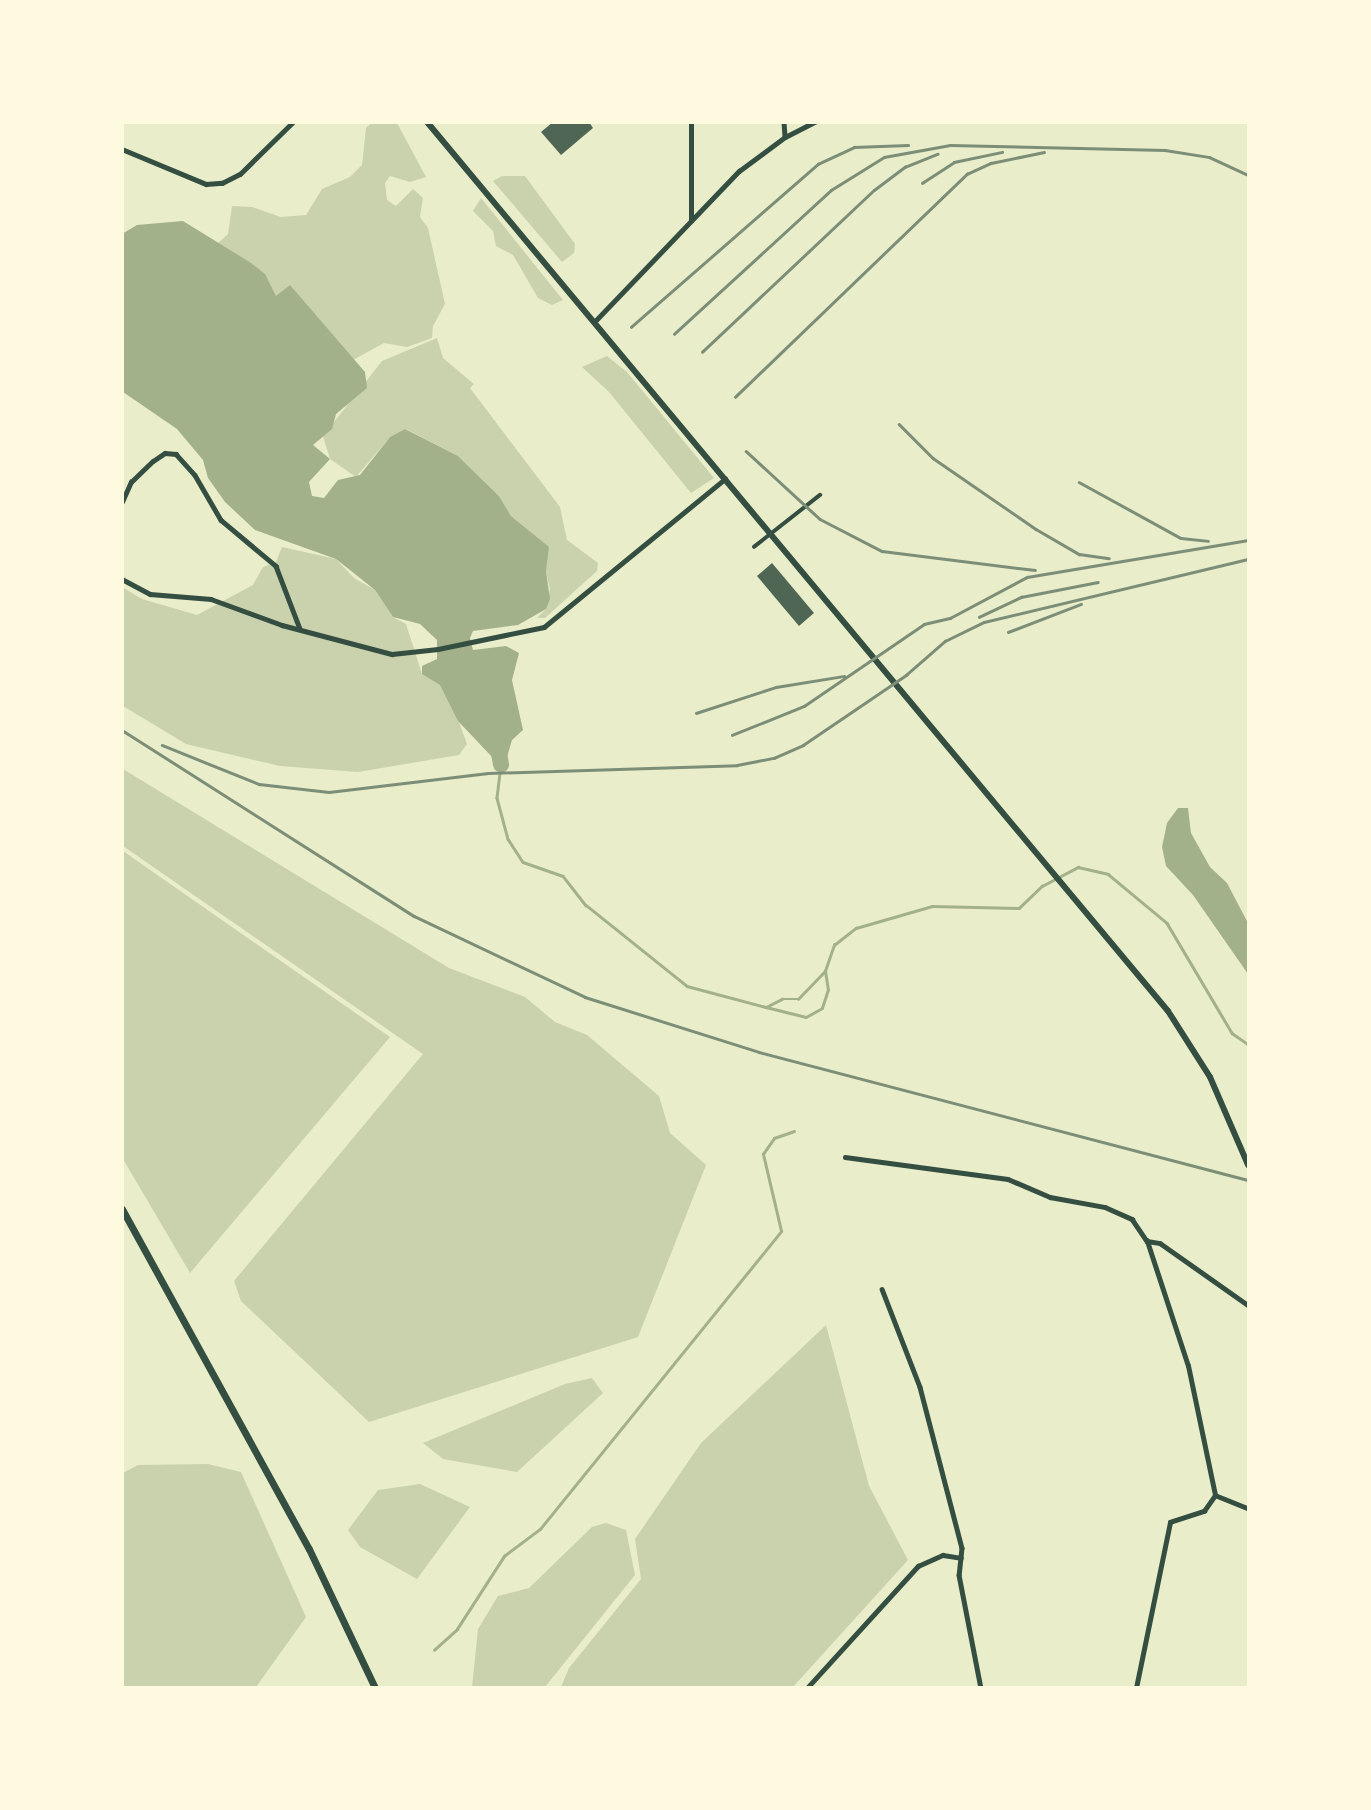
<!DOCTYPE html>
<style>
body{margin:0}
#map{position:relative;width:1371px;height:1810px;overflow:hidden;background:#e9edc9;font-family:"Alegreya Sans",sans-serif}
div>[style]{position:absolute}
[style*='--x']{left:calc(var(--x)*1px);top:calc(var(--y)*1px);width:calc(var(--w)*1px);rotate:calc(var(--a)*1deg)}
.green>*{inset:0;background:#cad2ad}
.water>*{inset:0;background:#a3b18a}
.stream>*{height:2.5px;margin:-1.25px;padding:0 1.25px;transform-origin:1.25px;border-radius:1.25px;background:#a3b18a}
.river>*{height:16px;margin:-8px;padding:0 8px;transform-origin:8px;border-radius:8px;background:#a3b18a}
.building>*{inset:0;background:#4f6655}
.pedestrian>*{height:3.5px;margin:-1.75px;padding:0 1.75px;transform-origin:1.75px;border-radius:1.75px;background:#344e41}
.minor>*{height:4.5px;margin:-2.25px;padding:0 2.25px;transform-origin:2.25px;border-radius:2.25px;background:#344e41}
.tertiary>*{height:5px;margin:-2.5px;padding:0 2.5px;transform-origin:2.5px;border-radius:2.5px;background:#344e41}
.secondary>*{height:6px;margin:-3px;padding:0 3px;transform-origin:3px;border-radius:3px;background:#344e41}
.primary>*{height:7px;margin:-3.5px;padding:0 3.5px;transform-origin:3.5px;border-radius:3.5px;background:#344e41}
.rail>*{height:2.5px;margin:-1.25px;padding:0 1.25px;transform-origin:1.25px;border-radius:1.25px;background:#7c8e77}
span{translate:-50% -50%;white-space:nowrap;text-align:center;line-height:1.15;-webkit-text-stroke:5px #fefae0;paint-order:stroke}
.frame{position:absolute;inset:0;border:124px solid #fefae0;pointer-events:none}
</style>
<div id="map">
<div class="green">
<i style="clip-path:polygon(371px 123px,397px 123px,426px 177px,410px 182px,390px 176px,385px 183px,387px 200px,396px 206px,413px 189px,423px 198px,420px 217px,428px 228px,445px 304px,433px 326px,432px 338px,407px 347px,384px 343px,353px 360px,290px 286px,276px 297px,264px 274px,216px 245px,228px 234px,232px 206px,252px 207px,281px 217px,306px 215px,322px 189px,350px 177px,362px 165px,366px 128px)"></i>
<i style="clip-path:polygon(502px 176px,525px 176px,575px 244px,574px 253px,562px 262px,493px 181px)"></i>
<i style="clip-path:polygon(481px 198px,563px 300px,552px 305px,538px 298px,513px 255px,496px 246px,493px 231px,473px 211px)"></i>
<i style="clip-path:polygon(437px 338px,443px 358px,474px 384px,470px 388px,560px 507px,567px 540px,598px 563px,597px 571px,545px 618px,537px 618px,546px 609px,550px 589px,546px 571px,548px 547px,511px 516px,499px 496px,458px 456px,406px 429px,390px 437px,356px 477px,330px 459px,323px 436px,382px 361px)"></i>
<i style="clip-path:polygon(607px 356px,627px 372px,714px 478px,691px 493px,609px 392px,582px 367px)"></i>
<i style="clip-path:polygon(282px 547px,336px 559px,354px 578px,375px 590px,393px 617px,406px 624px,422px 674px,441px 685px,451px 700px,467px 744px,459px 755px,358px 772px,280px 766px,186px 744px,123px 706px,122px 587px,142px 599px,197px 615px,253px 585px,263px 567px,276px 562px)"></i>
<i style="clip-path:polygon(123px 769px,449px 968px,525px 997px,555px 1022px,587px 1035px,659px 1096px,670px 1133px,706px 1165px,638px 1337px,369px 1422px,241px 1301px,234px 1281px,423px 1054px,123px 846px)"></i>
<i style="clip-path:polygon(123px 851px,390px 1037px,190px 1273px,123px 1159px)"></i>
<i style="clip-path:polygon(826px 1325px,869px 1486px,908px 1560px,793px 1687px,561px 1687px,569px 1668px,641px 1579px,635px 1539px,701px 1443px)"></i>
<i style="clip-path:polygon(592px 1378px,603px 1393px,517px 1472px,443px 1459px,423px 1443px,565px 1384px)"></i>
<i style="clip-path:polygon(208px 1464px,241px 1472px,306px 1617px,256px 1687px,123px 1687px,123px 1473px,138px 1465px)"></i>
<i style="clip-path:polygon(420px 1484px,470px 1507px,417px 1579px,360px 1547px,348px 1530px,378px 1490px)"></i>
<i style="clip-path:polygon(606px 1523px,626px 1530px,635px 1575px,545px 1687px,472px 1687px,478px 1629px,498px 1596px,529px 1588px,592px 1527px)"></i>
</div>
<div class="water">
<i style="clip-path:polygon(183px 221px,251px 263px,265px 274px,276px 296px,290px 285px,365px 372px,367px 388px,336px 414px,332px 429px,313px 445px,330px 459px,309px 482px,312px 496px,324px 498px,338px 480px,360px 475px,390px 437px,405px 429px,458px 456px,499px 496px,511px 516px,549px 547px,546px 571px,550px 599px,546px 609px,518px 625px,473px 631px,470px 638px,473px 650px,506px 646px,519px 653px,512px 680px,523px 730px,512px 740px,507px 757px,493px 758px,458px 721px,440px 685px,422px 674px,422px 666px,437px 659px,437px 640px,420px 624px,393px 617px,375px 590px,336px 559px,255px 530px,225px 502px,208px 478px,203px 460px,177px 429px,123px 392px,122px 234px,137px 225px)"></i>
<i style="clip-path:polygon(1178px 808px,1188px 808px,1191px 833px,1210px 867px,1227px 883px,1248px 923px,1248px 974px,1193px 895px,1166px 866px,1162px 847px,1167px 823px)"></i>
</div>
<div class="stream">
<i style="--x:501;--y:765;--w:33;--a:97"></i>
<i style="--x:497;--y:798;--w:42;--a:75"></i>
<i style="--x:508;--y:839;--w:27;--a:57"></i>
<i style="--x:523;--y:862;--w:42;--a:19.3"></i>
<i style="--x:563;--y:876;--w:37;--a:52"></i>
<i style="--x:586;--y:905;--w:129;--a:38.7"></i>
<i style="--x:687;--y:986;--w:82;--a:14.9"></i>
<i style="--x:766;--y:1007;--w:18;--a:-27"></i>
<i style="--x:782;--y:999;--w:16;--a:0"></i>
<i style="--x:798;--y:999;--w:39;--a:-46"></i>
<i style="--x:825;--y:971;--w:28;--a:-71"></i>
<i style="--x:834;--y:945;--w:28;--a:-38"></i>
<i style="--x:856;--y:928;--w:79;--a:-16.1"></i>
<i style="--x:932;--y:906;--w:87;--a:1.3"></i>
<i style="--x:1019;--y:908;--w:32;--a:-44"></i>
<i style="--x:1042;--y:886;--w:41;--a:-27.8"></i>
<i style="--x:1078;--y:867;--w:31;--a:13"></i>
<i style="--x:1108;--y:874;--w:77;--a:39.7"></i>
<i style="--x:1167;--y:923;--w:128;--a:59.4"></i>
<i style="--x:1232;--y:1033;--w:19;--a:35"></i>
<i style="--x:766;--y:1007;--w:41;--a:14"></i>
<i style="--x:806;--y:1017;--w:18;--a:-29"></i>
<i style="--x:822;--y:1008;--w:19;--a:-72"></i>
<i style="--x:828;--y:990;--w:19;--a:-99"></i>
<i style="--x:434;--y:1650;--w:31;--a:-42"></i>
<i style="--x:457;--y:1629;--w:87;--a:-57.2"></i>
<i style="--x:504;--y:1556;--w:45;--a:-36.9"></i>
<i style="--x:540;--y:1529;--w:383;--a:-51"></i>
<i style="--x:781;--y:1231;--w:79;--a:-103.2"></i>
<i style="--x:763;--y:1154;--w:19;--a:-55"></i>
<i style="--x:774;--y:1138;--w:21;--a:-19"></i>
</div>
<div class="river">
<i style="--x:496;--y:736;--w:29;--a:80"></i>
</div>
<div class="building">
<i style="clip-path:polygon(553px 122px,589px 122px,593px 128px,561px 155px,541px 132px)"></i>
<i style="clip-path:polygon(772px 563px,814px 613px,799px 626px,757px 576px)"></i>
</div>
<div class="pedestrian">
<i style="--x:754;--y:547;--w:84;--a:-38.2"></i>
</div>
<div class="minor">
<i style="--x:784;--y:122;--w:15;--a:86"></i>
<i style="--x:122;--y:149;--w:91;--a:22.6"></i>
<i style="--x:206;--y:184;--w:16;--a:-4"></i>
<i style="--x:222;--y:183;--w:20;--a:-27"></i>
<i style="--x:240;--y:174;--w:74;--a:-44.5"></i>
<i style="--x:691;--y:221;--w:99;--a:-90"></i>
<i style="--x:122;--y:502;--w:22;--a:-66"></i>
<i style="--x:131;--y:482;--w:30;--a:-44"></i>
<i style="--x:153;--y:461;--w:14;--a:-34"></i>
<i style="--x:165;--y:453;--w:11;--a:5"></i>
<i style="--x:176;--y:454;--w:28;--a:48"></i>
<i style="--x:195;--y:475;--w:52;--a:60"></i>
<i style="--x:221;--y:520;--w:72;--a:39.9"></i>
<i style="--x:276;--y:566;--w:67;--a:69.1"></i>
<i style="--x:122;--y:579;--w:32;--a:28"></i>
<i style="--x:150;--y:594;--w:61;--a:4.7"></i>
<i style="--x:211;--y:599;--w:76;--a:20.1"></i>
<i style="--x:282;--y:625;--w:114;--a:14.8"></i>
<i style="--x:392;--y:654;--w:46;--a:-6.2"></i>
<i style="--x:438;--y:649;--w:108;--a:-11.7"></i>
<i style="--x:544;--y:627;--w:234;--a:-39.3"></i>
<i style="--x:845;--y:1157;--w:164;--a:7.7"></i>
<i style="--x:1008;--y:1179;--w:46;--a:23.2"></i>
<i style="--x:1050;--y:1197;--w:56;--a:10.3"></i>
<i style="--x:1105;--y:1207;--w:30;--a:24"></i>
<i style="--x:1132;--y:1219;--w:27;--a:56"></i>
<i style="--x:1147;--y:1241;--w:13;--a:9"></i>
<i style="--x:1160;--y:1243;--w:108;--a:35.2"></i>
<i style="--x:882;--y:1289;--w:105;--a:68.8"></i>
<i style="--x:920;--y:1387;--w:166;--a:75.4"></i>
<i style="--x:962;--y:1548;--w:27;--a:96"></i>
<i style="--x:959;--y:1575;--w:115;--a:79"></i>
<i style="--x:1215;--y:1495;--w:35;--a:22"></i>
<i style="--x:807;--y:1688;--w:165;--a:-47.7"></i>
<i style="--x:918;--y:1566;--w:27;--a:-24"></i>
<i style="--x:943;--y:1555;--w:18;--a:9"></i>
<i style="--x:1136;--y:1688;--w:169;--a:-78.4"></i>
<i style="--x:1170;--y:1522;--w:36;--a:-18"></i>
<i style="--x:1204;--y:1511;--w:19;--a:-55"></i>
<i style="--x:1215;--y:1495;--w:132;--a:-101.8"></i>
<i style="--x:1188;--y:1366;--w:132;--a:-108.2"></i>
</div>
<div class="tertiary">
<i style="--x:596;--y:320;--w:207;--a:-46.2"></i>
<i style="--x:739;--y:171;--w:57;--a:-36.5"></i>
<i style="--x:785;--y:137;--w:34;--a:-27"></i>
</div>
<div class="secondary">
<i style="--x:427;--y:122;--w:1157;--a:50.19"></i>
<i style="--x:1168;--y:1011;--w:78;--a:57.5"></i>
<i style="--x:1210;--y:1077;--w:96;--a:66.6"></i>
</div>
<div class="primary">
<i style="--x:122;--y:1209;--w:388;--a:61.2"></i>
<i style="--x:309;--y:1549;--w:154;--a:64.6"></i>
</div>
<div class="rail">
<i style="--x:922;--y:183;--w:38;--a:-33"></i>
<i style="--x:954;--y:162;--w:49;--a:-11.8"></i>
<i style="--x:631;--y:327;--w:248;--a:-41.1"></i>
<i style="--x:818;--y:164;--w:40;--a:-25"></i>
<i style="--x:854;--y:147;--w:54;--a:-2.1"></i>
<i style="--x:674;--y:334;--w:213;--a:-42.5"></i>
<i style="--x:831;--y:190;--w:62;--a:-31.9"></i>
<i style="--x:884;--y:157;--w:67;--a:-10.3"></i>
<i style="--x:950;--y:145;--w:215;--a:1.3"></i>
<i style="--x:1165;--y:150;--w:45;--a:9"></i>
<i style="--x:1209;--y:157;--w:43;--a:24.8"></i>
<i style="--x:702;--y:352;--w:236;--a:-43.3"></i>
<i style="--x:874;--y:190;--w:39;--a:-37"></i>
<i style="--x:905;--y:167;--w:35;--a:-22"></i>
<i style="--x:735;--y:397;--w:322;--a:-43.9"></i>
<i style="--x:967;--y:174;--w:26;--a:-25"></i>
<i style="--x:991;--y:163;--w:54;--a:-11.7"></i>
<i style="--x:899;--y:424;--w:48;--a:45"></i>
<i style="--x:933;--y:458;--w:125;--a:34.6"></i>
<i style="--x:1036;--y:529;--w:50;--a:30.2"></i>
<i style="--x:1079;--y:554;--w:30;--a:8"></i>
<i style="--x:746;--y:451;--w:100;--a:42.6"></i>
<i style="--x:820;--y:519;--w:70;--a:27.3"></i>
<i style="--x:882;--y:551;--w:154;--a:7.1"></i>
<i style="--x:1079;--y:482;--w:116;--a:28.8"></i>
<i style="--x:1181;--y:538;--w:27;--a:6"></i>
<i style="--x:979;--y:617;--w:47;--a:-25.5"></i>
<i style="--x:1021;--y:597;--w:78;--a:-11"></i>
<i style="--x:1008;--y:632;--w:78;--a:-21"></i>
<i style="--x:696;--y:713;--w:84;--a:-18"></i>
<i style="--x:776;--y:687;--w:69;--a:-9.2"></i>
<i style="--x:122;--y:730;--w:346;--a:32.5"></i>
<i style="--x:414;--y:916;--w:189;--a:25.3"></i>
<i style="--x:585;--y:997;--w:182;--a:17.5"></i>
<i style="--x:759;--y:1052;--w:505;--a:14.67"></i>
<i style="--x:732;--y:735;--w:78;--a:-21.9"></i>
<i style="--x:804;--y:706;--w:145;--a:-34.3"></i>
<i style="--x:924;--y:624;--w:27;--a:-13"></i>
<i style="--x:950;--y:618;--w:87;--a:-28"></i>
<i style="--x:1027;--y:577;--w:224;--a:-9.5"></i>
<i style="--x:162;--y:745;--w:105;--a:21.9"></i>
<i style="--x:259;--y:784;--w:70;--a:6.5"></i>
<i style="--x:329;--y:792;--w:160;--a:-6.8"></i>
<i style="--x:488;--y:773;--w:249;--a:-1.8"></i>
<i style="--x:737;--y:765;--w:38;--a:-11"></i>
<i style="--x:774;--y:758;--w:32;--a:-24"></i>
<i style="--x:803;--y:745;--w:125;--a:-34.2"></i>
<i style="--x:906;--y:675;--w:52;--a:-41.1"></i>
<i style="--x:945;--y:641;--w:43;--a:-26"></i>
<i style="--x:984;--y:622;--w:271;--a:-13.4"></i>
</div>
<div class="frame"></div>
</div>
